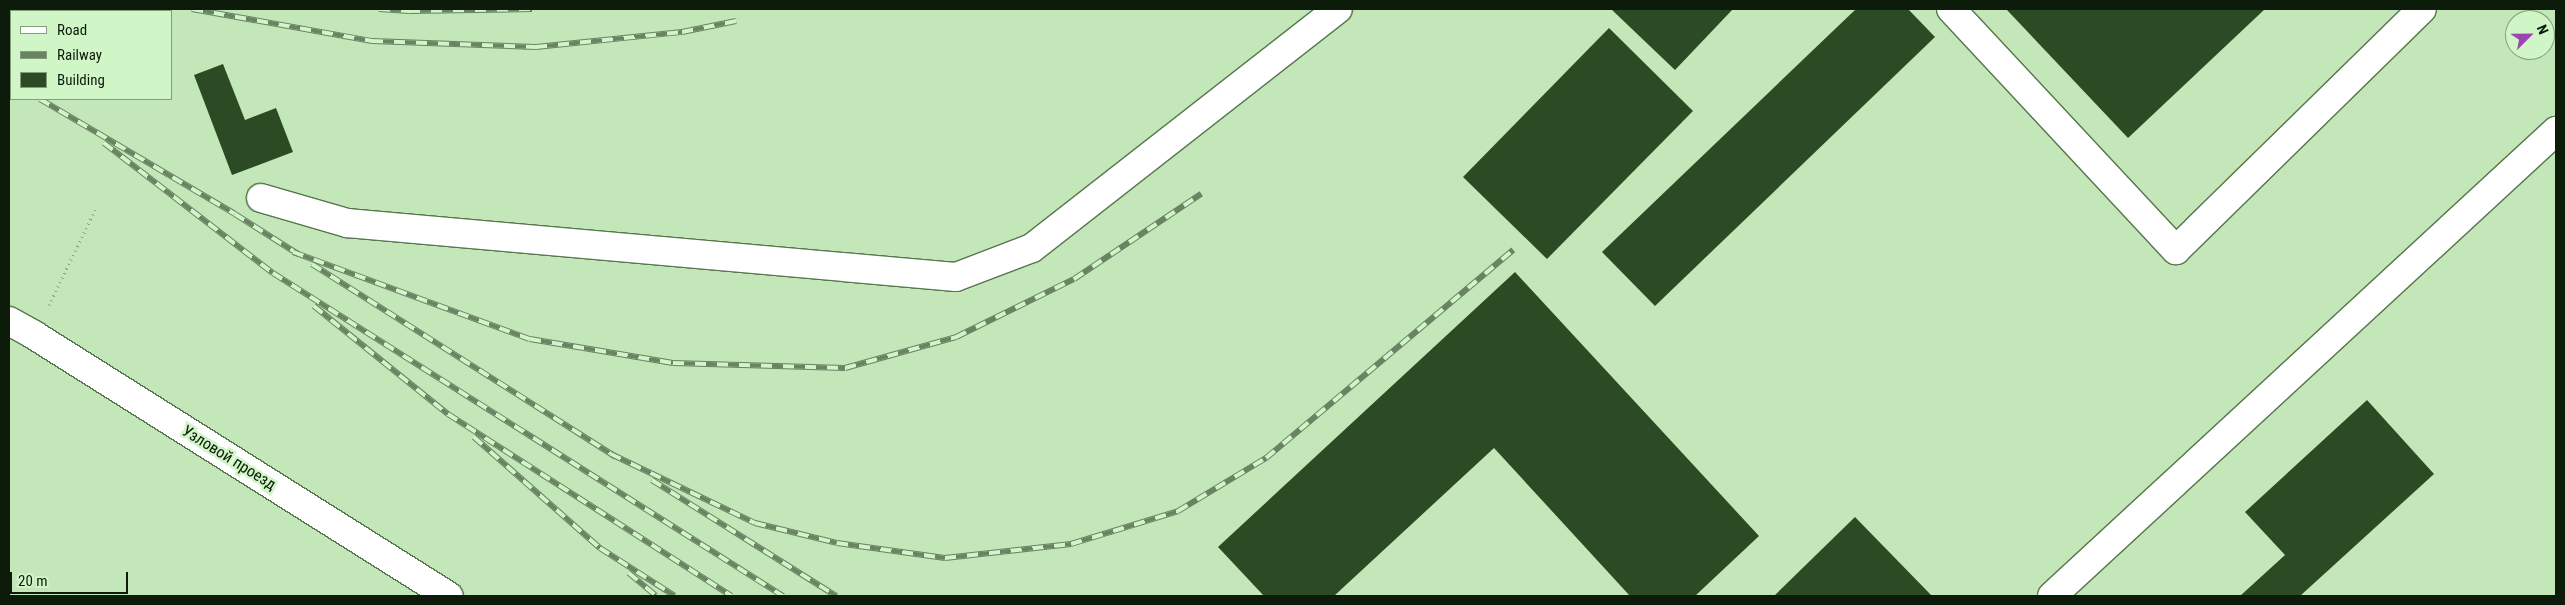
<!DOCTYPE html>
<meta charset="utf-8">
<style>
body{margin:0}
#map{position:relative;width:2565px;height:605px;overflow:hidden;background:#c3e7b9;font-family:"Roboto Condensed",sans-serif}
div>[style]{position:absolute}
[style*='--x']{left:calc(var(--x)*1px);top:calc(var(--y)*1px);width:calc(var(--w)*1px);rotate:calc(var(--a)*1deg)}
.building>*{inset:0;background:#2c4b24}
.path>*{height:3px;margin-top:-1.5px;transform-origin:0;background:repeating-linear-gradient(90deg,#89a681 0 1px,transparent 0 5px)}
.roads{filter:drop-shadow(1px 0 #56764d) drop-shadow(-1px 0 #56764d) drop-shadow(0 1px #56764d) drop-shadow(0 -1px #56764d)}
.minor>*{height:28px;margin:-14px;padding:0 14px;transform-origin:14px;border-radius:14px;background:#fff}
.rail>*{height:5.5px;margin-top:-2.75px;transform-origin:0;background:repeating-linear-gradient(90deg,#d0f5c6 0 11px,#6a8363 0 22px);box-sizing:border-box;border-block:1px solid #6a8363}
span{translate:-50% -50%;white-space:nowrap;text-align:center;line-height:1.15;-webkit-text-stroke:5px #d0f5c6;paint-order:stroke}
.street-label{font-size:16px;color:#0d1b0a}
.frame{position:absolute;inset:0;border:10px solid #0d1b0a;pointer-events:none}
.legend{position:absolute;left:10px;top:10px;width:162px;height:90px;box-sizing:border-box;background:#d0f5c6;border:1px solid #829e7b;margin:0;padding:6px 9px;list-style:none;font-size:15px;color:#0d1b0a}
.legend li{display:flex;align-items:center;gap:10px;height:25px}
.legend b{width:25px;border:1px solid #829e7b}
.north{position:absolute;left:2505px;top:10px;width:50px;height:50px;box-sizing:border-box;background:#d0f5c6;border:1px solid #829e7b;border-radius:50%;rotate:67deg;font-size:14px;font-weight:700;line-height:20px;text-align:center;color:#0d1b0a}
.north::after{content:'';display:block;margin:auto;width:18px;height:22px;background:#9c45b2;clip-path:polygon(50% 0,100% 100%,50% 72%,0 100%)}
.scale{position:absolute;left:10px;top:572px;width:118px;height:22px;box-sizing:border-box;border:2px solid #0d1b0a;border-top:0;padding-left:6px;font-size:15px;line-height:18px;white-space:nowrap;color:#0d1b0a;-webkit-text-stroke:4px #d0f5c6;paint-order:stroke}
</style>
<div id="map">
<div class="building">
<i style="clip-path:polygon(1611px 9px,1733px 9px,1675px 70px)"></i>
<i style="clip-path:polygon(1856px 9px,1908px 9px,1935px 37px,1655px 306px,1602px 252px)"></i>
<i style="clip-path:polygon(2006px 9px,2265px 9px,2128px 138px)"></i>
<i style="clip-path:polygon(1609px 28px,1693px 111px,1547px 259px,1463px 177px)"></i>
<i style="clip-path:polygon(223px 64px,245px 120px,276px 108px,293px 152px,232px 175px,194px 75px)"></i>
<i style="clip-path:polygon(1515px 272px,1759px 536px,1695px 596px,1630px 596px,1494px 448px,1334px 596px,1264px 596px,1218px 547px)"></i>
<i style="clip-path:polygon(2367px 400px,2434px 474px,2300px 596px,2240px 596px,2285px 555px,2245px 512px)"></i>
<i style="clip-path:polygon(1855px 517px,1932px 596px,1774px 596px)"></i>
</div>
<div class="path">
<i style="--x:49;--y:305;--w:106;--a:-64.2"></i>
</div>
<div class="roads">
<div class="minor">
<i style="--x:1951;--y:9;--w:330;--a:47"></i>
<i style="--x:2176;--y:250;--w:344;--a:-44.4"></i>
<i style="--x:261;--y:198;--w:90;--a:16.2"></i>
<i style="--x:347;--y:223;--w:611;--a:5.07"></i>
<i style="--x:956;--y:277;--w:81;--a:-20.9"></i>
<i style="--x:1032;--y:248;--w:388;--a:-38"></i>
<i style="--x:9;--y:321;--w:29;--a:29"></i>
<i style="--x:34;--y:335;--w:490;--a:32.2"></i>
<i style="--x:2052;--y:596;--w:686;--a:-42.7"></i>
</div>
</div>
<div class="rail">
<i style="--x:192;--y:9;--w:183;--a:10.1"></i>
<i style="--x:372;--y:41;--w:164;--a:2.1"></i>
<i style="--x:536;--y:47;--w:147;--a:-5.9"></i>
<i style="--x:682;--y:32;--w:55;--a:-11.5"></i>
<i style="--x:379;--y:9;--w:30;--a:4"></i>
<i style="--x:409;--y:11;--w:123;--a:-0.9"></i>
<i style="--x:9;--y:82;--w:2;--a:27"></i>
<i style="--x:40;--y:99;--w:226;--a:30.5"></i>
<i style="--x:235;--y:214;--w:75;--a:32.4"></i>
<i style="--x:104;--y:143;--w:213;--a:37.6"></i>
<i style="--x:273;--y:273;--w:604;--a:32.35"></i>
<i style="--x:293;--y:252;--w:252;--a:20.2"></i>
<i style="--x:530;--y:339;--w:145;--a:9.5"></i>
<i style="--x:673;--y:363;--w:172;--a:1.7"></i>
<i style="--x:845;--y:368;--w:115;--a:-15.6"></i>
<i style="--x:956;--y:337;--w:131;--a:-26.2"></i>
<i style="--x:1074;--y:279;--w:153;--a:-33.8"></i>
<i style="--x:312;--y:264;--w:360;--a:32.4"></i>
<i style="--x:314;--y:306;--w:172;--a:38.9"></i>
<i style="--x:448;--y:414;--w:337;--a:32.7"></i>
<i style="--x:474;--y:437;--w:168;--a:41.4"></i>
<i style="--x:600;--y:548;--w:89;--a:32.6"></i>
<i style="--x:611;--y:454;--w:160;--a:25.6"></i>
<i style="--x:755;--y:523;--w:84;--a:13.7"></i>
<i style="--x:837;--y:543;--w:109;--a:7.9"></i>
<i style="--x:945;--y:558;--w:127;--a:-6.3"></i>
<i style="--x:1071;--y:544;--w:112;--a:-17.1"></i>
<i style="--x:1178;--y:511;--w:103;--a:-31.1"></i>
<i style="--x:1266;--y:458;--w:323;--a:-40.1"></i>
<i style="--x:652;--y:480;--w:218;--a:32.2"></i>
<i style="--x:629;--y:573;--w:35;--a:40"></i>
</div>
<div class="street-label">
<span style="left:229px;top:458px;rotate:32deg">Узловой проезд</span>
</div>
<div class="frame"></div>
<ul class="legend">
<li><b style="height:6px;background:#fff"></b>Road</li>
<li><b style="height:6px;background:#6a8363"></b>Railway</li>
<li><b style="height:14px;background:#2c4b24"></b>Building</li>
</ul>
<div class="north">N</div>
<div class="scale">20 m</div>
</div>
